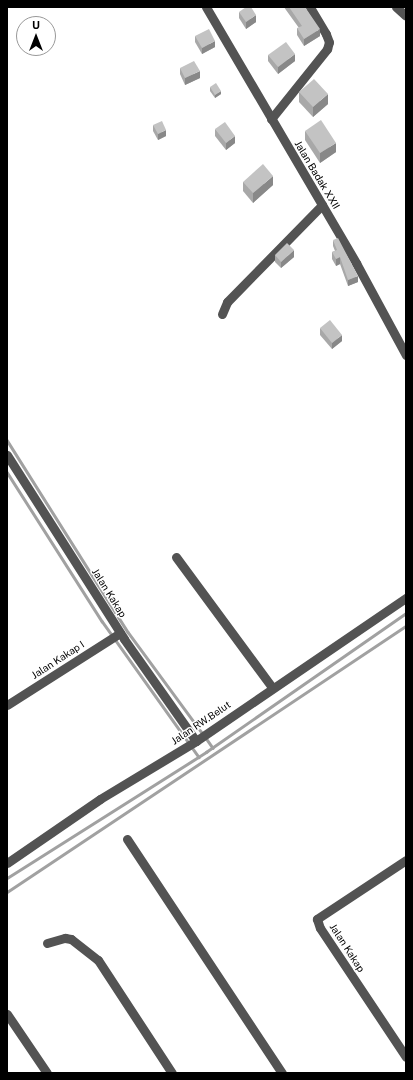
<!DOCTYPE html>
<style>
body{margin:0}
#map{position:relative;width:413px;height:1080px;overflow:hidden;background:#fff;font-family:"Public Sans",sans-serif}
div>[style]{position:absolute}
[style*='--x']{left:calc(var(--x)*1px);top:calc(var(--y)*1px);width:calc(var(--w)*1px);rotate:calc(var(--a)*1deg)}
.stream>*{height:2.5px;margin:-1.25px;padding:0 1.25px;transform-origin:1.25px;border-radius:1.25px;background:#a1a1a1}
.minor>*{height:9px;margin:-4.5px;padding:0 4.5px;transform-origin:4.5px;border-radius:4.5px;background:#535353}
.wall>*{inset:0;background:#a8a8a8}
.shaded-wall>*{inset:0;background:#888}
.building>*{inset:0;background:#c3c3c3}
span{translate:-50% -50%;white-space:nowrap;text-align:center;line-height:1.15;-webkit-text-stroke:3px #fff;paint-order:stroke}
.street-label{font-size:10px;color:#000}
.frame{position:absolute;inset:0;border:8px solid #000;pointer-events:none}
.north{position:absolute;left:16px;top:16px;width:40px;height:40px;box-sizing:border-box;background:#fff;border:1px solid #999;border-radius:50%;rotate:0deg;font-size:11px;font-weight:700;line-height:16px;text-align:center;color:#000}
.north::after{content:'';display:block;margin:auto;width:14px;height:18px;background:#000;clip-path:polygon(50% 0,100% 100%,50% 72%,0 100%)}
</style>
<div id="map">
<div class="stream">
<i style="--x:7;--y:440;--w:227;--a:57.8"></i>
<i style="--x:128;--y:632;--w:127;--a:53.7"></i>
<i style="--x:7;--y:472;--w:177;--a:57.5"></i>
<i style="--x:102;--y:621;--w:167;--a:54.5"></i>
<i style="--x:206;--y:738;--w:12;--a:55"></i>
<i style="--x:7;--y:878;--w:236;--a:-32.3"></i>
<i style="--x:206;--y:752;--w:244;--a:-34.8"></i>
<i style="--x:7;--y:892;--w:480;--a:-33.7"></i>
</div>
<div class="minor">
<i style="--x:206;--y:7;--w:297;--a:59.6"></i>
<i style="--x:356;--y:263;--w:105;--a:61.5"></i>
<i style="--x:396;--y:7;--w:13;--a:42"></i>
<i style="--x:271;--y:119;--w:90;--a:-51.3"></i>
<i style="--x:327;--y:49;--w:7;--a:-74"></i>
<i style="--x:329;--y:42;--w:9;--a:-111"></i>
<i style="--x:326;--y:34;--w:31;--a:-121"></i>
<i style="--x:222;--y:314;--w:13;--a:-67"></i>
<i style="--x:227;--y:302;--w:136;--a:-45.6"></i>
<i style="--x:7;--y:455;--w:218;--a:57.5"></i>
<i style="--x:124;--y:639;--w:125;--a:54.8"></i>
<i style="--x:176;--y:557;--w:162;--a:53.6"></i>
<i style="--x:7;--y:705;--w:134;--a:-32.5"></i>
<i style="--x:127;--y:839;--w:281;--a:56.5"></i>
<i style="--x:406;--y:860;--w:107;--a:146.5"></i>
<i style="--x:317;--y:919;--w:9;--a:72"></i>
<i style="--x:320;--y:928;--w:155;--a:56.3"></i>
<i style="--x:7;--y:863;--w:113;--a:-34.5"></i>
<i style="--x:100;--y:799;--w:112;--a:-31.1"></i>
<i style="--x:196;--y:741;--w:254;--a:-34.3"></i>
<i style="--x:47;--y:943;--w:19;--a:-16"></i>
<i style="--x:65;--y:938;--w:6;--a:9"></i>
<i style="--x:71;--y:939;--w:34;--a:38"></i>
<i style="--x:98;--y:960;--w:135;--a:56.8"></i>
<i style="--x:7;--y:1014;--w:71;--a:55.9"></i>
</div>
<div class="wall">
<i style="clip-path:polygon(284px 7px,305px 7px,320px 36px,304px 46px,297px 35px,297px 28px,299px 28px,286px 10px)"></i>
<i style="clip-path:polygon(239px 12px,256px 22px,246px 29px,239px 18px)"></i>
<i style="clip-path:polygon(195px 36px,215px 47px,202px 54px,195px 42px)"></i>
<i style="clip-path:polygon(268px 55px,295px 61px,278px 74px,268px 61px)"></i>
<i style="clip-path:polygon(180px 68px,200px 78px,185px 85px,180px 74px)"></i>
<i style="clip-path:polygon(210px 87px,221px 94px,215px 98px,210px 91px)"></i>
<i style="clip-path:polygon(299px 92px,328px 104px,313px 117px,299px 102px)"></i>
<i style="clip-path:polygon(153px 125px,166px 136px,158px 140px,153px 131px)"></i>
<i style="clip-path:polygon(215px 129px,235px 143px,226px 150px,215px 136px)"></i>
<i style="clip-path:polygon(305px 131px,336px 152px,320px 163px,305px 140px)"></i>
<i style="clip-path:polygon(243px 182px,273px 185px,253px 203px,243px 191px)"></i>
<i style="clip-path:polygon(333px 240px,358px 282px,348px 286px,340px 264px,336px 266px,332px 259px,332px 252px,335px 251px,333px 246px)"></i>
<i style="clip-path:polygon(275px 255px,294px 257px,281px 268px,275px 262px)"></i>
<i style="clip-path:polygon(320px 328px,342px 341px,332px 349px,320px 335px)"></i>
</div>
<div class="shaded-wall">
<i style="clip-path:polygon(256px 15px,256px 22px,246px 29px,246px 22px)"></i>
<i style="clip-path:polygon(320px 29px,320px 36px,304px 46px,304px 39px)"></i>
<i style="clip-path:polygon(215px 41px,215px 47px,202px 54px,202px 48px)"></i>
<i style="clip-path:polygon(295px 54px,295px 61px,278px 74px,278px 67px)"></i>
<i style="clip-path:polygon(200px 71px,200px 78px,185px 85px,185px 78px)"></i>
<i style="clip-path:polygon(221px 91px,221px 94px,215px 98px,215px 95px)"></i>
<i style="clip-path:polygon(328px 94px,328px 104px,313px 117px,313px 107px)"></i>
<i style="clip-path:polygon(166px 130px,166px 136px,158px 140px,158px 134px)"></i>
<i style="clip-path:polygon(235px 136px,235px 143px,226px 150px,226px 143px)"></i>
<i style="clip-path:polygon(336px 143px,336px 152px,320px 163px,320px 153px)"></i>
<i style="clip-path:polygon(273px 176px,273px 185px,253px 203px,253px 193px)"></i>
<i style="clip-path:polygon(294px 250px,294px 257px,281px 268px,281px 262px)"></i>
<i style="clip-path:polygon(340px 257px,340px 264px,336px 266px,336px 259px)"></i>
<i style="clip-path:polygon(358px 276px,358px 282px,348px 286px,348px 280px)"></i>
<i style="clip-path:polygon(342px 335px,342px 341px,332px 349px,332px 343px)"></i>
</div>
<div class="building">
<i style="clip-path:polygon(246px 7px,251px 7px,256px 15px,246px 22px,239px 12px)"></i>
<i style="clip-path:polygon(289px 7px,305px 7px,320px 29px,304px 39px,297px 28px,302px 26px)"></i>
<i style="clip-path:polygon(209px 29px,215px 41px,202px 48px,195px 36px)"></i>
<i style="clip-path:polygon(286px 42px,295px 54px,278px 67px,268px 55px)"></i>
<i style="clip-path:polygon(194px 61px,200px 71px,185px 78px,180px 68px)"></i>
<i style="clip-path:polygon(314px 79px,328px 94px,313px 107px,299px 92px)"></i>
<i style="clip-path:polygon(216px 83px,221px 91px,215px 95px,210px 87px)"></i>
<i style="clip-path:polygon(321px 120px,336px 143px,320px 153px,305px 131px)"></i>
<i style="clip-path:polygon(162px 121px,166px 130px,158px 134px,153px 125px)"></i>
<i style="clip-path:polygon(225px 122px,235px 136px,226px 143px,215px 129px)"></i>
<i style="clip-path:polygon(263px 164px,273px 176px,253px 193px,243px 182px)"></i>
<i style="clip-path:polygon(338px 238px,358px 276px,348px 280px,340px 257px,336px 259px,332px 252px,337px 250px,333px 240px)"></i>
<i style="clip-path:polygon(287px 243px,294px 250px,281px 262px,275px 255px)"></i>
<i style="clip-path:polygon(330px 320px,342px 335px,332px 343px,320px 328px)"></i>
</div>
<div class="street-label">
<span style="left:317px;top:175px;rotate:59deg">Jalan Badak XXII</span>
<span style="left:109px;top:593px;rotate:58deg">Jalan Kakap</span>
<span style="left:58px;top:660px;rotate:-33deg">Jalan Kakap I</span>
<span style="left:201px;top:723px;rotate:-34deg">Jalan RW.Belut</span>
<span style="left:347px;top:948px;rotate:57deg">Jalan Kakap</span>
</div>
<div class="frame"></div>
<div class="north">U</div>
</div>
